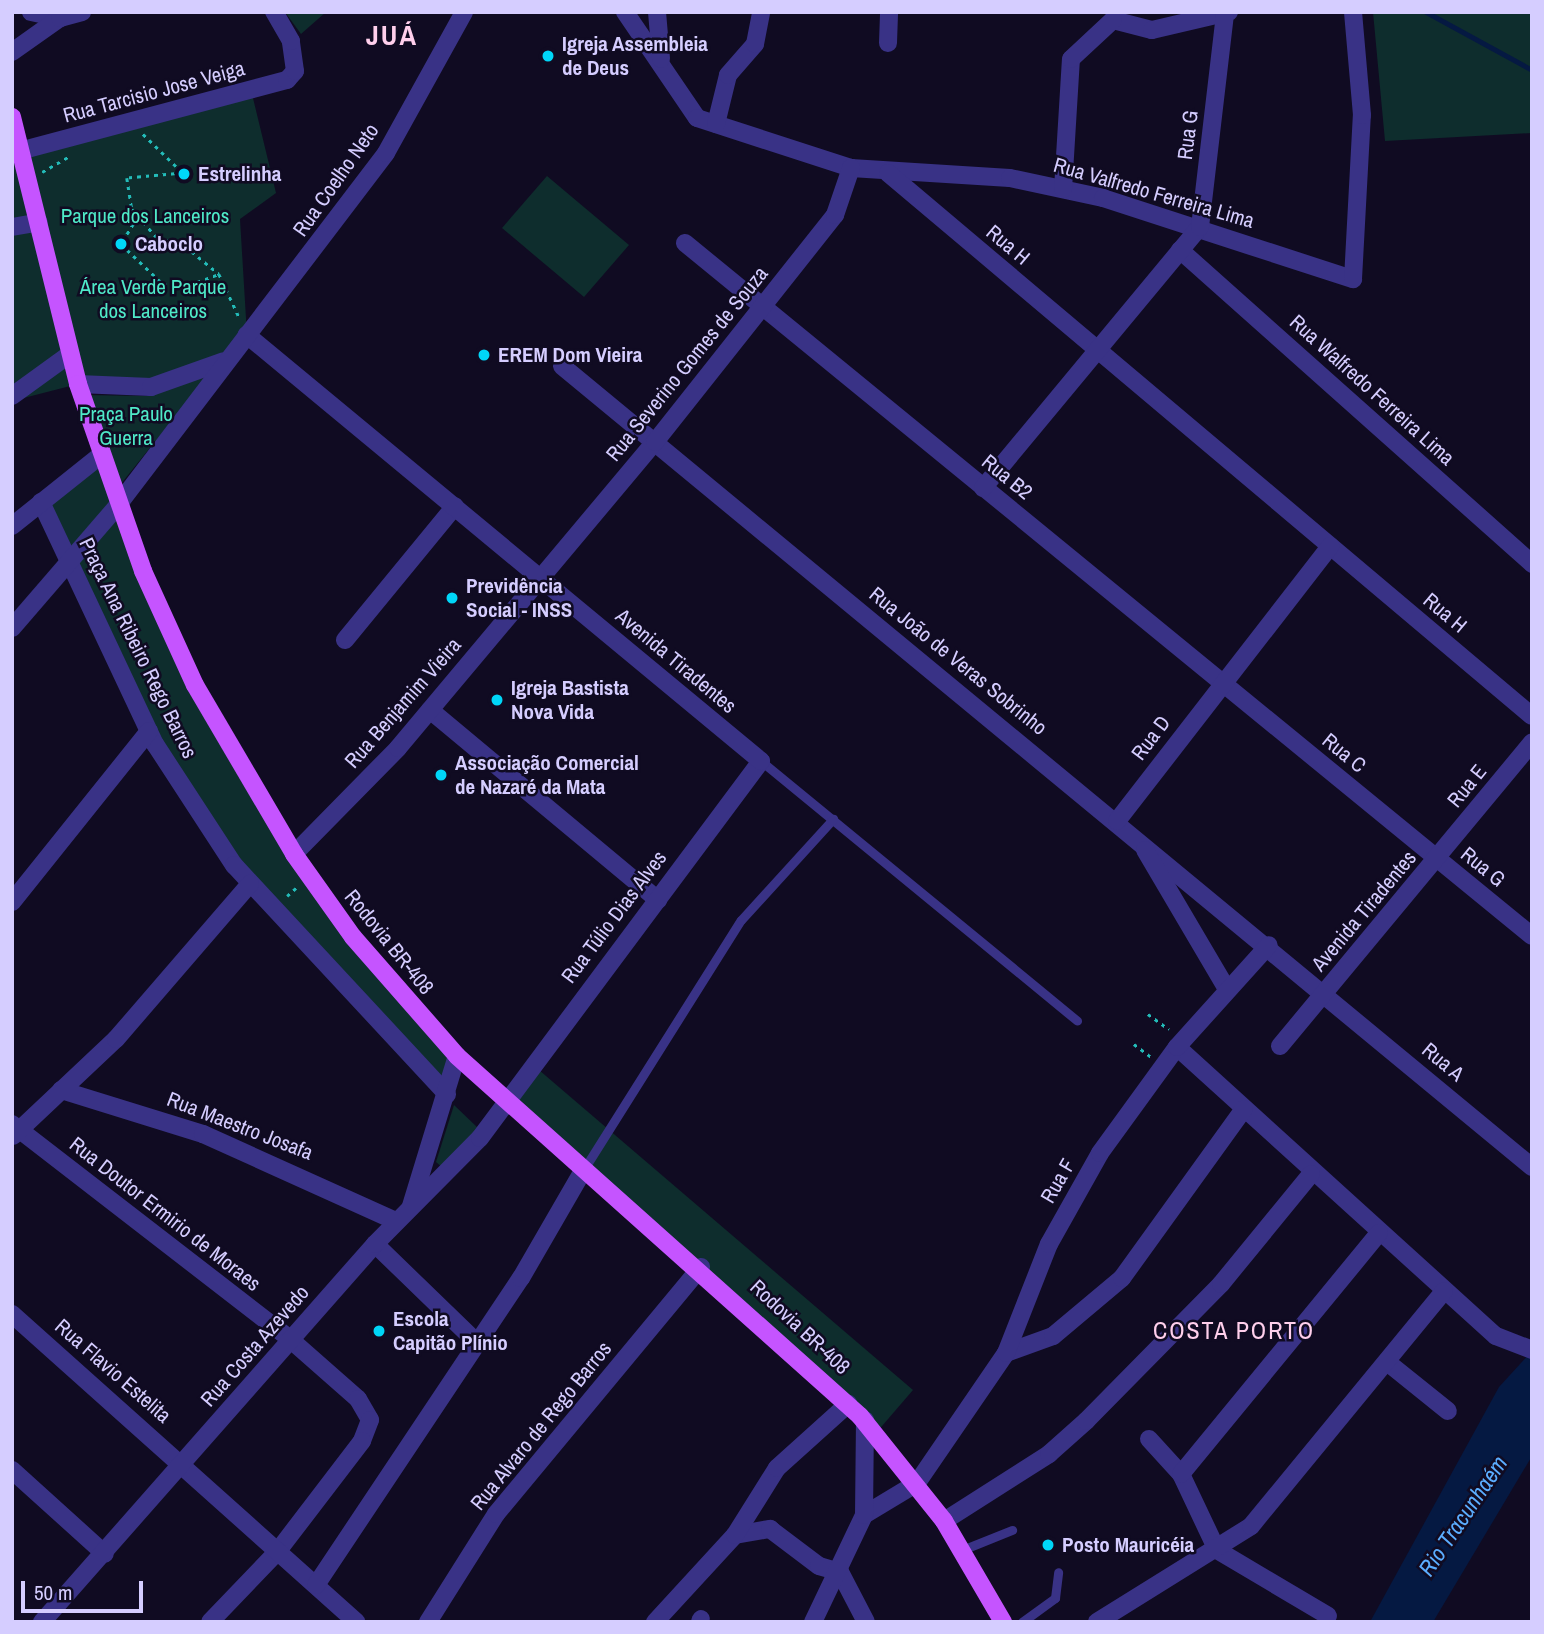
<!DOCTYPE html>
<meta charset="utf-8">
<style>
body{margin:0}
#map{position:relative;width:1544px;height:1634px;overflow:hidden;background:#100b22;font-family:"Archivo Narrow",sans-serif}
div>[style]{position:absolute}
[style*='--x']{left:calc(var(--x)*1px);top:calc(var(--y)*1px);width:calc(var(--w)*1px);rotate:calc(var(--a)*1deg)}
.green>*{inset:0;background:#0e2d2d}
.water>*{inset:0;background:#051942}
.stream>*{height:5px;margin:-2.5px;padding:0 2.5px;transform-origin:2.5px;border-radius:2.5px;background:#051942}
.path>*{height:2.5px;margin-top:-1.25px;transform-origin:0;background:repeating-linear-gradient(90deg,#23bcb9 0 3.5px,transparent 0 8.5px)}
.service>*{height:9px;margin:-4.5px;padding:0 4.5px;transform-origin:4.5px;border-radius:4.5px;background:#393286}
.minor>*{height:18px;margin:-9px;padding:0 9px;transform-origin:9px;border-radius:9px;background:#393286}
.tertiary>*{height:18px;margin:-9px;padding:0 9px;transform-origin:9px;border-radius:9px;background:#393286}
.primary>*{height:18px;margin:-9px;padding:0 9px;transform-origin:9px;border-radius:9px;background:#c554ff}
.dots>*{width:19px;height:19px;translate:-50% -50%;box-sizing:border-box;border:4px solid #100b22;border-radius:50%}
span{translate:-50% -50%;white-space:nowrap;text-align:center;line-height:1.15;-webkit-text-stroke:5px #100b22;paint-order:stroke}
.poi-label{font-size:21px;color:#d5cdff;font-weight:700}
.left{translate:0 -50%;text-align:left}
.street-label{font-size:21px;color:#d5cdff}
.park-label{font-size:21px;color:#4fe9c8}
.water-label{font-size:23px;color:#5badff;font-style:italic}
.quarter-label{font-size:24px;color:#ffcfec;letter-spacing:2px}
.district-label{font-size:28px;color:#ffcfec;font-weight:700;letter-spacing:2px}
.frame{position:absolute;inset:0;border:14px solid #d5cdff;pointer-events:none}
.scale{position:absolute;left:21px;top:1581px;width:122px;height:32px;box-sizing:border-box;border:4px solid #d5cdff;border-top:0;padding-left:9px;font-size:21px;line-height:24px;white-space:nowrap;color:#d5cdff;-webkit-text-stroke:5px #100b22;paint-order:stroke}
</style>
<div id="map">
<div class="green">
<i style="clip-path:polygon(285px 12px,326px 12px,301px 34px)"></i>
<i style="clip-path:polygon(1373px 12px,1532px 12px,1532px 133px,1385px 141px)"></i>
<i style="clip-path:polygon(251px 90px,276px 193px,240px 219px,247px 335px,194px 376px,78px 384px,12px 401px,12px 117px,21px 150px)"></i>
<i style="clip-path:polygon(547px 176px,629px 245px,584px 297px,502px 228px)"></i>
<i style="clip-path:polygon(211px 372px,116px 490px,84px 395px,150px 396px)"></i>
<i style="clip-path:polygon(101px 455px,143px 571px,294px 854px,457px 1056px,447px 1094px,350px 995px,187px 796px,41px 502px)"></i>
<i style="clip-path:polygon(539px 1070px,913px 1390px,876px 1433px,512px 1108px)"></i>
<i style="clip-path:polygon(454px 1105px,479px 1129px,443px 1168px,436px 1162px)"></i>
</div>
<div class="water">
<i style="clip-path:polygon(1532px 1351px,1532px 1456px,1433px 1622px,1370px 1622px,1499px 1387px)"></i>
</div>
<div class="stream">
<i style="--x:1426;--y:12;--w:121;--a:28.7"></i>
</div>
<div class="path">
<i style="--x:143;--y:134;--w:56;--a:44.3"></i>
<i style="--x:183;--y:173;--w:56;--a:174.9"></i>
<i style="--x:127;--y:178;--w:31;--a:81"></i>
<i style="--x:132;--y:209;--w:37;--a:49"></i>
<i style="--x:156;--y:237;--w:30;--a:17"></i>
<i style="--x:185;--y:246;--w:44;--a:39.5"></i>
<i style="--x:219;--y:274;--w:50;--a:65"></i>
<i style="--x:42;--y:172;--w:32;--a:-30"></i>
<i style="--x:138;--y:217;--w:32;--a:122"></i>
<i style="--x:121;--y:244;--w:58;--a:43.6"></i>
<i style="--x:163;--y:284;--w:18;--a:13"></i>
<i style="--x:181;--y:288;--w:40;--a:-20.2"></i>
<i style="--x:287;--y:896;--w:12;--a:-42"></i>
<i style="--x:1148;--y:1014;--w:26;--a:36"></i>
<i style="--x:1134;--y:1044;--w:21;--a:37"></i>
</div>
<div class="service">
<i style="--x:761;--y:761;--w:409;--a:39.4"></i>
<i style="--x:584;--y:1169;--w:294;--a:-57.8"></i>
<i style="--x:741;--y:920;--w:137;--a:-47.7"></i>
<i style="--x:962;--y:1550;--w:54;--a:-21.8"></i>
<i style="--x:1022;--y:1622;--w:41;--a:-36"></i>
<i style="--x:1055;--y:1598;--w:26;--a:-83"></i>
</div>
<div class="minor">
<i style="--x:31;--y:12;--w:30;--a:12"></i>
<i style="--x:625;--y:12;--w:128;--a:55.8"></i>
<i style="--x:697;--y:118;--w:162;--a:18"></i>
<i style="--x:851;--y:168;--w:159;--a:3.6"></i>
<i style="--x:1010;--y:178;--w:95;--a:12.1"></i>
<i style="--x:1103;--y:198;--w:263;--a:18"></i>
<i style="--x:1353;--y:279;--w:164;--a:-86.9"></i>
<i style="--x:1362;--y:115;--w:103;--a:-95"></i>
<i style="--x:657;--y:12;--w:47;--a:85.1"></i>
<i style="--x:1113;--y:20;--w:40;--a:14.4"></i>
<i style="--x:1152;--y:30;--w:79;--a:-13.2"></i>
<i style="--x:888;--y:43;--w:31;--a:-88"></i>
<i style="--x:12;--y:52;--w:59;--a:-35.3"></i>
<i style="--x:60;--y:18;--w:23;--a:-15"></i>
<i style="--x:716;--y:124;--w:50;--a:-76.2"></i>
<i style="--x:728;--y:75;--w:41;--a:-48.9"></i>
<i style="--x:755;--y:44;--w:33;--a:-79"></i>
<i style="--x:12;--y:153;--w:285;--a:-14.9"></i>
<i style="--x:287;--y:80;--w:12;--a:-48"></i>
<i style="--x:295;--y:71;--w:30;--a:-98"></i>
<i style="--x:291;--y:41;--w:34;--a:-120"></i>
<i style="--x:888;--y:173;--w:842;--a:40.14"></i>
<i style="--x:1063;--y:189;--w:130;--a:-86.5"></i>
<i style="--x:1071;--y:59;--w:57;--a:-42.9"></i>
<i style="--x:12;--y:227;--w:27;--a:-10"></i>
<i style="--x:685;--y:243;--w:1094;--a:39.29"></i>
<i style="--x:1180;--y:250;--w:472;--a:41.7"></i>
<i style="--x:562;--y:366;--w:1258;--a:39.55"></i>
<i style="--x:12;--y:396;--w:72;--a:-35.9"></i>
<i style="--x:983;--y:488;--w:339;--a:-50.3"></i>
<i style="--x:1200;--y:227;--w:214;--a:-83.3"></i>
<i style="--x:41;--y:502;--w:268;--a:64.8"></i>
<i style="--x:155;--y:744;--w:145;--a:56.9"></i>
<i style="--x:234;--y:865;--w:313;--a:47.1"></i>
<i style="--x:12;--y:526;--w:114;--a:-38.6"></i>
<i style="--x:12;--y:628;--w:162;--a:-49.2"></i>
<i style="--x:345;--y:640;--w:173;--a:-50.6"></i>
<i style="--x:430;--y:710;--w:297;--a:39.8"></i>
<i style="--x:1117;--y:821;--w:348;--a:-52.2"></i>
<i style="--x:1145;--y:850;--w:161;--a:59.5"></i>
<i style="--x:294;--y:854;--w:148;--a:-45.5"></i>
<i style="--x:398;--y:748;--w:400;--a:-50"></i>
<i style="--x:655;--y:442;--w:290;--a:-51.6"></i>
<i style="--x:835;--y:215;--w:50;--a:-71.2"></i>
<i style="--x:12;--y:902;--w:219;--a:-51.3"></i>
<i style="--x:1280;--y:1046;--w:395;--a:-50.3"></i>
<i style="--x:1177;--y:1047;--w:430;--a:42.2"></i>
<i style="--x:1496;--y:1336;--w:39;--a:21"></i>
<i style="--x:61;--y:1090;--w:149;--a:17.2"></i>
<i style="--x:203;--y:1134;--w:212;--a:24.3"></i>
<i style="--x:12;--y:1124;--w:353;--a:37.7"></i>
<i style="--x:291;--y:1340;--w:89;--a:41.4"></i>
<i style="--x:358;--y:1399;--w:24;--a:60"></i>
<i style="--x:370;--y:1420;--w:22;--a:111"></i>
<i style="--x:362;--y:1441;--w:138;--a:127.4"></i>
<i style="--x:278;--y:1551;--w:98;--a:133.8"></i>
<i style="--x:13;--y:1136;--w:141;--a:-43.3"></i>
<i style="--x:116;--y:1039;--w:205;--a:-49.2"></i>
<i style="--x:411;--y:1206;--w:157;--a:-73"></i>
<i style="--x:375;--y:1244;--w:142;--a:44.1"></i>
<i style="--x:12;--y:1314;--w:462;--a:41.8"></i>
<i style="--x:1006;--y:1353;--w:50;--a:-19.9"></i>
<i style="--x:1053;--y:1336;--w:90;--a:-40"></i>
<i style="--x:1122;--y:1278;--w:208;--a:-54.2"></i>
<i style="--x:1387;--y:1362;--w:78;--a:38.8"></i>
<i style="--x:1149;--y:1439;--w:47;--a:47.6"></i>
<i style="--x:1181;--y:1474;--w:84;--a:64.7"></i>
<i style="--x:1217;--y:1550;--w:129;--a:30.7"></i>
<i style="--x:12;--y:1470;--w:125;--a:42.1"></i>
<i style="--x:1181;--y:1474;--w:312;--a:-50.6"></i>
<i style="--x:864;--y:1515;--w:62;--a:-31.1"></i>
<i style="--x:917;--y:1483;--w:158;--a:-55.6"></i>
<i style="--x:1006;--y:1353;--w:117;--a:-68.5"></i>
<i style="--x:1049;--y:1244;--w:104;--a:-60.7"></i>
<i style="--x:1100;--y:1153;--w:131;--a:-54"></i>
<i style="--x:1177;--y:1047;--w:137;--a:-48"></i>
<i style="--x:944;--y:1521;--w:125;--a:-32.5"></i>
<i style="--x:1049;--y:1454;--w:50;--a:-41.7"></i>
<i style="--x:1086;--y:1421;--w:192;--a:-45.4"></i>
<i style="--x:1221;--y:1284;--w:142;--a:-50.7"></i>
<i style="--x:735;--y:1535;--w:36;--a:-10"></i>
<i style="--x:770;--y:1529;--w:61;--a:37.1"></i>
<i style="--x:819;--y:1566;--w:22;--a:16"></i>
<i style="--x:840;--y:1572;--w:56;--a:62.5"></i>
<i style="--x:316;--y:1585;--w:369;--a:-56.3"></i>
<i style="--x:521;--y:1278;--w:126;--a:-60"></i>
<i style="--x:42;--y:1622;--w:504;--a:-48.62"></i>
<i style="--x:375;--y:1244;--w:149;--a:-45.3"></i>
<i style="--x:480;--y:1138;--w:470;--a:-53.3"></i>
<i style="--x:761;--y:761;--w:668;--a:-140.35"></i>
<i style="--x:428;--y:1622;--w:128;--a:-57.8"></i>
<i style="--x:496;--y:1514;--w:321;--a:-50.3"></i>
<i style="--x:655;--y:1622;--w:118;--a:-47.4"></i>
<i style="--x:735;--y:1535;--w:79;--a:-57.9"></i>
<i style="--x:777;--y:1468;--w:96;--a:-42"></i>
<i style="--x:700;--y:1622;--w:3;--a:-72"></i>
<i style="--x:813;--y:1622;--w:119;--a:-64.5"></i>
<i style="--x:864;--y:1515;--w:95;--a:-89.4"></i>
<i style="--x:1097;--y:1622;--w:181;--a:-31.9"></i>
<i style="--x:1251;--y:1526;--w:304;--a:-50.6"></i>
</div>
<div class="tertiary">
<i style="--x:78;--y:384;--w:73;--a:2.4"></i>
<i style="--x:151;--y:387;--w:77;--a:-19.6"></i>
<i style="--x:118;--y:505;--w:442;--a:-52.7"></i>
<i style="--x:386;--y:153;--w:161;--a:-61"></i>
</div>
<div class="primary">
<i style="--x:12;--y:117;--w:275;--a:76.1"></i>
<i style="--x:78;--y:384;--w:198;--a:70.8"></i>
<i style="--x:143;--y:571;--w:125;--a:65.5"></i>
<i style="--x:195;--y:685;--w:196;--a:59.6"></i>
<i style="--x:294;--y:854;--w:102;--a:54.6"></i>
<i style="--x:353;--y:937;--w:158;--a:48.8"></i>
<i style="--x:457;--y:1056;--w:540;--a:41.77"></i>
<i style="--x:860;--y:1416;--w:134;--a:51.3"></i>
<i style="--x:944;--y:1521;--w:117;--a:59.7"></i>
</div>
<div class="dots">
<i style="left:548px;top:56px;background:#00d6f8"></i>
<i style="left:184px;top:174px;background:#00d6f8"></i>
<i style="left:121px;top:244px;background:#00d6f8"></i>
<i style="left:484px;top:355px;background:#00d6f8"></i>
<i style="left:452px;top:598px;background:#00d6f8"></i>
<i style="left:497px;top:700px;background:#00d6f8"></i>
<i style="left:441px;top:775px;background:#00d6f8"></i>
<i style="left:379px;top:1331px;background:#00d6f8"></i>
<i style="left:1048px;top:1545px;background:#00d6f8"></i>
</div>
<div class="poi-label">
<span class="left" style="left:562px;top:56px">Igreja Assembleia<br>de Deus</span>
<span class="left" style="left:198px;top:174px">Estrelinha</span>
<span class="left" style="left:135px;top:244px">Caboclo</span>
<span class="left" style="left:498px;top:355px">EREM Dom Vieira</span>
<span class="left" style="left:466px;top:598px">Previdência<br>Social - INSS</span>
<span class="left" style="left:511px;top:700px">Igreja Bastista<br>Nova Vida</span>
<span class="left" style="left:455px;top:775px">Associação Comercial<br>de Nazaré da Mata</span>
<span class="left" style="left:393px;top:1331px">Escola<br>Capitão Plínio</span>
<span class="left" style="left:1062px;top:1545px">Posto Mauricéia</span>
</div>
<div class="street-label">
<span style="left:154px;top:92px;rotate:-15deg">Rua Tarcisio Jose Veiga</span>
<span style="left:1188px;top:135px;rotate:-83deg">Rua G</span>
<span style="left:336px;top:180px;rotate:-55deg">Rua Coelho Neto</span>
<span style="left:1154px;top:193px;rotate:16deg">Rua Valfredo Ferreira Lima</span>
<span style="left:1008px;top:245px;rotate:40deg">Rua H</span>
<span style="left:687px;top:364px;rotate:-51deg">Rua Severino Gomes de Souza</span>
<span style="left:1372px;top:390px;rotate:42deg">Rua Walfredo Ferreira Lima</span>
<span style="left:1007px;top:477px;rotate:39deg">Rua B2</span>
<span style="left:1445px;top:613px;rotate:40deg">Rua H</span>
<span style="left:138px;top:648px;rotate:64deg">Praça Ana Ribeiro Rego Barros</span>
<span style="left:676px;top:661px;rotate:40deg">Avenida Tiradentes</span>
<span style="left:958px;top:661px;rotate:39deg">Rua João de Veras Sobrinho</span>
<span style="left:403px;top:703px;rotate:-49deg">Rua Benjamim Vieira</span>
<span style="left:1151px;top:738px;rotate:-53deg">Rua D</span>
<span style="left:1344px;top:753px;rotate:39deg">Rua C</span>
<span style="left:1467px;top:786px;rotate:-51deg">Rua E</span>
<span style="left:1483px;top:867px;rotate:39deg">Rua G</span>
<span style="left:1364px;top:911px;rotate:-50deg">Avenida Tiradentes</span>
<span style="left:614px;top:917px;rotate:-53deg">Rua Túlio Dias Alves</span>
<span style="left:389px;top:942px;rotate:51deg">Rodovia BR-408</span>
<span style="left:1443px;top:1062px;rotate:40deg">Rua A</span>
<span style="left:240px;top:1126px;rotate:21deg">Rua Maestro Josafa</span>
<span style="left:1058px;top:1181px;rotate:-60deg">Rua F</span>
<span style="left:165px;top:1214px;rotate:38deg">Rua Doutor Ermirio de Moraes</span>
<span style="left:800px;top:1327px;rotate:43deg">Rodovia BR-408</span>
<span style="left:255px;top:1346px;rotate:-49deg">Rua Costa Azevedo</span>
<span style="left:113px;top:1371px;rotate:41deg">Rua Flavio Estelita</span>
<span style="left:541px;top:1426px;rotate:-51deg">Rua Alvaro de Rego Barros</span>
</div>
<div class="park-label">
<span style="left:145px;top:216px">Parque dos Lanceiros</span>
<span style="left:153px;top:299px">Área Verde Parque<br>dos Lanceiros</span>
<span style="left:126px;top:426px">Praça Paulo<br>Guerra</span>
</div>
<div class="water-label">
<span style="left:1463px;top:1516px;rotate:-56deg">Rio Tracunhaém</span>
</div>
<div class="quarter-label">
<span style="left:1234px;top:1331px">COSTA PORTO</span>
</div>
<div class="district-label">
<span style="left:392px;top:35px">JUÁ</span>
</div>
<div class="frame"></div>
<div class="scale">50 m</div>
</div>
